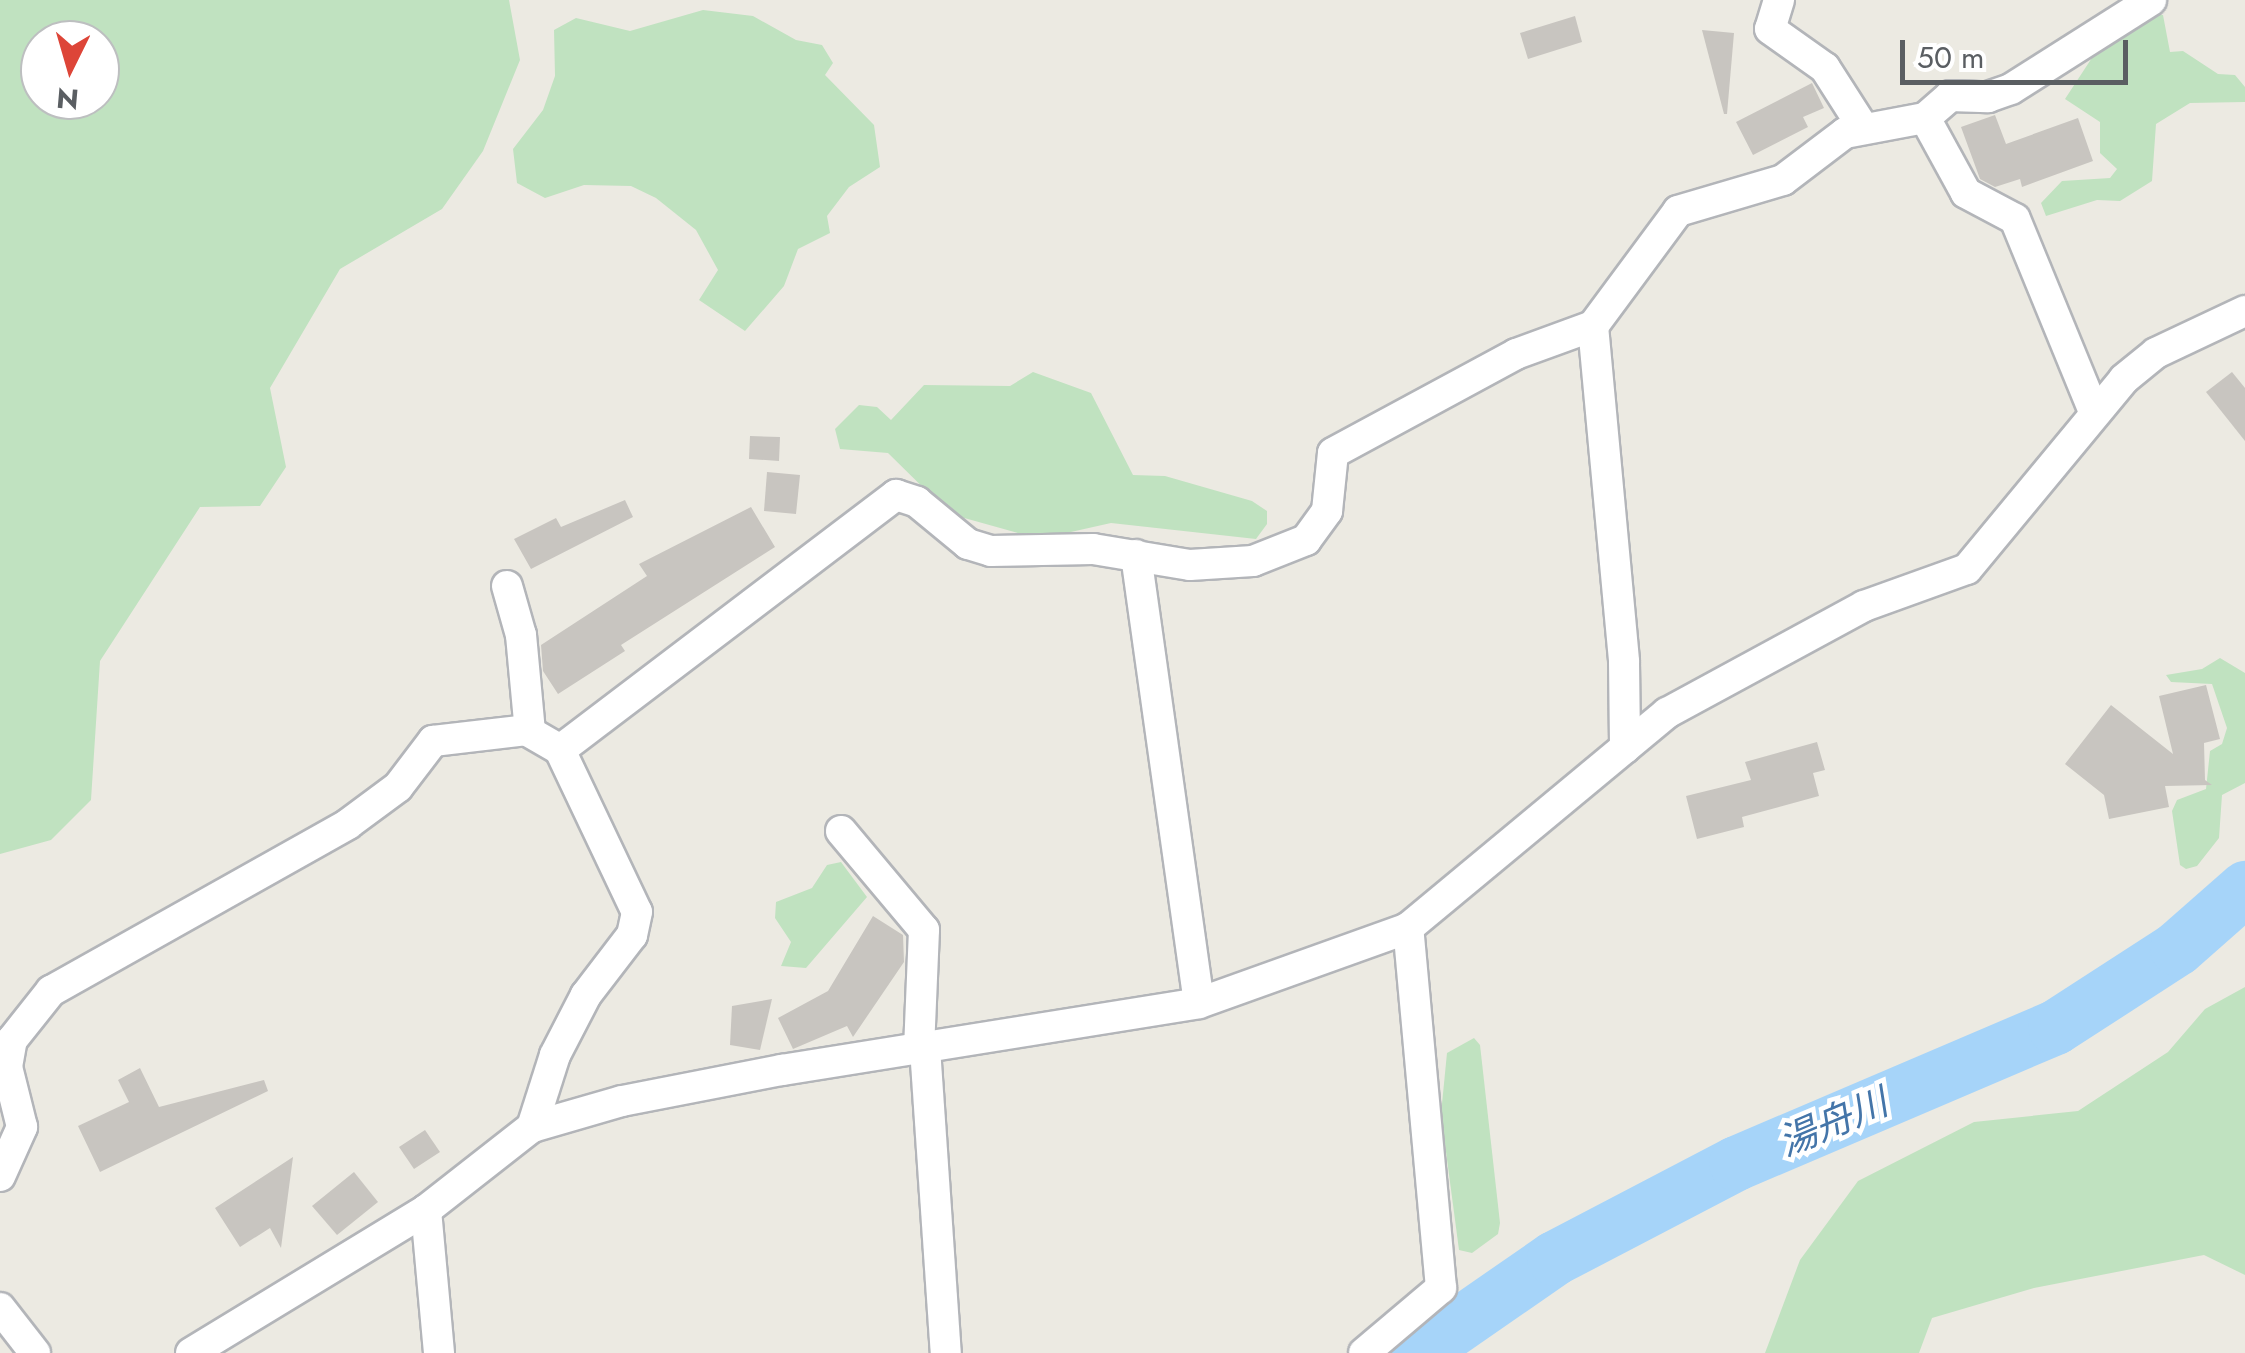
<!DOCTYPE html>
<meta charset="utf-8">
<style>
body{margin:0}
#map{position:relative;width:2245px;height:1353px;overflow:hidden;background:#eceae2;font-family:Jost,"Noto Sans JP",sans-serif}
div>[style]{position:absolute}
[style*='--x']{left:calc(var(--x)*1px);top:calc(var(--y)*1px);width:calc(var(--w)*1px);rotate:calc(var(--a)*1deg)}
.green>*{inset:0;background:#c0e2c0}
.river>*{height:55px;margin:-27.5px;padding:0 27.5px;transform-origin:27.5px;border-radius:27.5px;background:#a6d4f9}
.building>*{inset:0;background:#c8c5c0}
.roads{filter:drop-shadow(2px 0 #b3b5b9) drop-shadow(-2px 0 #b3b5b9) drop-shadow(0 2px #b3b5b9) drop-shadow(0 -2px #b3b5b9)}
.minor>*{height:30px;margin:-15px;padding:0 15px;transform-origin:15px;border-radius:15px;background:#fff}
span{translate:-50% -50%;white-space:nowrap;text-align:center;line-height:1.15;-webkit-text-stroke:9px #fff;paint-order:stroke}
.water-label{font-size:38px;color:#4475a9;font-style:italic}
.north{position:absolute;left:20px;top:20px;width:100px;height:100px;box-sizing:border-box;background:#fff;border:2px solid #bdbfc0;border-radius:50%;rotate:185deg;font-size:28px;font-weight:700;line-height:40px;text-align:center;color:#5a5e62}
.north::after{content:'';display:block;margin:auto;width:35px;height:45px;background:#dd4538;clip-path:polygon(50% 0,100% 100%,50% 72%,0 100%)}
.scale{position:absolute;left:1900px;top:40px;width:228px;height:45px;box-sizing:border-box;border:5px solid #5a5e62;border-top:0;padding-left:12px;font-size:30px;line-height:35px;white-space:nowrap;color:#5a5e62;-webkit-text-stroke:8px #fff;paint-order:stroke}
</style>
<div id="map">
<div class="green">
<i style="clip-path:polygon(evenodd,0 0,509px 0,520px 60px,483px 151px,442px 209px,340px 269px,270px 388px,286px 467px,260px 506px,200px 507px,100px 661px,91px 800px,51px 840px,0 854px,0 0,40px 40px,100px 40px,100px 100px,40px 100px,40px 40px)"></i>
<i style="clip-path:polygon(703px 10px,753px 16px,796px 40px,822px 45px,833px 63px,825px 75px,874px 125px,880px 167px,849px 187px,827px 216px,830px 233px,798px 249px,784px 286px,745px 331px,699px 300px,718px 270px,696px 230px,656px 198px,631px 186px,584px 185px,545px 198px,517px 183px,513px 149px,543px 110px,555px 76px,554px 30px,576px 18px,630px 31px)"></i>
<i style="clip-path:polygon(2144px 13px,2163px 15px,2170px 52px,2183px 51px,2218px 74px,2235px 75px,2245px 87px,2245px 102px,2190px 103px,2156px 124px,2152px 181px,2120px 201px,2097px 200px,2046px 216px,2041px 203px,2062px 181px,2110px 178px,2117px 169px,2100px 153px,2100px 122px,2065px 99px,2101px 44px)"></i>
<i style="clip-path:polygon(1033px 372px,1091px 393px,1133px 475px,1165px 476px,1252px 501px,1267px 511px,1267px 524px,1256px 539px,1111px 523px,1053px 536px,1025px 535px,950px 514px,888px 453px,840px 449px,835px 429px,859px 405px,877px 407px,891px 420px,924px 385px,1010px 386px)"></i>
<i style="clip-path:polygon(2220px 658px,2245px 673px,2245px 783px,2222px 795px,2219px 838px,2197px 866px,2186px 869px,2180px 865px,2172px 811px,2177px 800px,2206px 789px,2210px 751px,2222px 744px,2227px 728px,2212px 684px,2171px 682px,2166px 675px,2202px 669px)"></i>
<i style="clip-path:polygon(841px 862px,867px 897px,806px 968px,781px 966px,791px 942px,775px 918px,776px 902px,812px 888px,827px 865px)"></i>
<i style="clip-path:polygon(2245px 987px,2245px 1275px,2204px 1255px,2034px 1288px,1932px 1318px,1919px 1353px,1765px 1353px,1800px 1260px,1858px 1181px,1974px 1122px,2078px 1111px,2168px 1052px,2205px 1009px)"></i>
<i style="clip-path:polygon(1474px 1038px,1480px 1045px,1500px 1223px,1498px 1234px,1472px 1253px,1459px 1250px,1441px 1114px,1447px 1053px)"></i>
</div>
<div class="river">
<i style="--x:1417;--y:1353;--w:167;--a:-34.7"></i>
<i style="--x:1554;--y:1258;--w:205;--a:-27.6"></i>
<i style="--x:1736;--y:1163;--w:347;--a:-23.1"></i>
<i style="--x:2055;--y:1027;--w:145;--a:-32.9"></i>
<i style="--x:2177;--y:948;--w:91;--a:-41.4"></i>
</div>
<div class="building">
<i style="clip-path:polygon(1575px 16px,1582px 42px,1528px 59px,1520px 33px)"></i>
<i style="clip-path:polygon(1702px 30px,1734px 33px,1727px 114px,1724px 114px)"></i>
<i style="clip-path:polygon(1812px 83px,1824px 108px,1803px 117px,1808px 127px,1753px 155px,1736px 122px)"></i>
<i style="clip-path:polygon(1995px 115px,2006px 144px,2078px 118px,2093px 161px,2022px 187px,2020px 179px,1995px 187px,1980px 179px,1961px 127px)"></i>
<i style="clip-path:polygon(2232px 372px,2245px 388px,2245px 441px,2206px 392px)"></i>
<i style="clip-path:polygon(750px 436px,780px 437px,779px 461px,749px 459px)"></i>
<i style="clip-path:polygon(767px 472px,800px 475px,796px 514px,764px 511px)"></i>
<i style="clip-path:polygon(625px 500px,633px 517px,531px 569px,514px 539px,556px 518px,561px 527px)"></i>
<i style="clip-path:polygon(751px 507px,775px 547px,621px 645px,625px 651px,558px 694px,543px 671px,541px 645px,647px 576px,639px 564px)"></i>
<i style="clip-path:polygon(2206px 685px,2220px 739px,2204px 743px,2205px 780px,2212px 785px,2165px 786px,2169px 807px,2109px 819px,2104px 795px,2065px 764px,2111px 705px,2173px 754px,2159px 696px)"></i>
<i style="clip-path:polygon(1817px 742px,1825px 770px,1813px 773px,1819px 796px,1742px 817px,1744px 827px,1697px 839px,1686px 796px,1751px 780px,1745px 762px)"></i>
<i style="clip-path:polygon(873px 916px,903px 935px,904px 962px,853px 1037px,847px 1026px,793px 1049px,778px 1018px,828px 991px)"></i>
<i style="clip-path:polygon(772px 999px,760px 1050px,730px 1045px,732px 1006px)"></i>
<i style="clip-path:polygon(140px 1068px,159px 1107px,264px 1080px,268px 1091px,100px 1172px,78px 1126px,129px 1102px,118px 1080px)"></i>
<i style="clip-path:polygon(425px 1130px,440px 1152px,414px 1169px,399px 1147px)"></i>
<i style="clip-path:polygon(293px 1157px,281px 1248px,270px 1228px,240px 1247px,215px 1208px)"></i>
<i style="clip-path:polygon(354px 1172px,378px 1202px,337px 1235px,312px 1206px)"></i>
</div>
<div class="roads">
<div class="minor">
<i style="--x:1779;--y:0;--w:30;--a:107"></i>
<i style="--x:1770;--y:29;--w:67;--a:35.3"></i>
<i style="--x:1825;--y:68;--w:72;--a:57.4"></i>
<i style="--x:1925;--y:118;--w:85;--a:61.3"></i>
<i style="--x:1966;--y:193;--w:55;--a:28"></i>
<i style="--x:2015;--y:219;--w:205;--a:67.7"></i>
<i style="--x:1593;--y:326;--w:337;--a:84.7"></i>
<i style="--x:1624;--y:662;--w:86;--a:89.3"></i>
<i style="--x:1136;--y:555;--w:452;--a:82"></i>
<i style="--x:507;--y:586;--w:51;--a:74.1"></i>
<i style="--x:521;--y:635;--w:97;--a:84.7"></i>
<i style="--x:560;--y:750;--w:422;--a:-37.2"></i>
<i style="--x:896;--y:495;--w:22;--a:18"></i>
<i style="--x:917;--y:502;--w:66;--a:39.5"></i>
<i style="--x:968;--y:544;--w:24;--a:17"></i>
<i style="--x:991;--y:551;--w:102;--a:-1.1"></i>
<i style="--x:1093;--y:549;--w:98;--a:9.4"></i>
<i style="--x:1190;--y:565;--w:63;--a:-3.6"></i>
<i style="--x:1253;--y:561;--w:57;--a:-21.6"></i>
<i style="--x:1306;--y:540;--w:36;--a:-54"></i>
<i style="--x:1327;--y:511;--w:58;--a:-84.1"></i>
<i style="--x:1333;--y:453;--w:208;--a:-28.4"></i>
<i style="--x:1516;--y:354;--w:82;--a:-20"></i>
<i style="--x:1593;--y:326;--w:143;--a:-53.5"></i>
<i style="--x:1678;--y:211;--w:109;--a:-16.4"></i>
<i style="--x:1783;--y:180;--w:78;--a:-37.2"></i>
<i style="--x:1845;--y:133;--w:81;--a:-10.6"></i>
<i style="--x:1925;--y:118;--w:33;--a:-41"></i>
<i style="--x:1950;--y:96;--w:38;--a:2"></i>
<i style="--x:1988;--y:97;--w:24;--a:-19"></i>
<i style="--x:2011;--y:89;--w:166;--a:-32.4"></i>
<i style="--x:841;--y:831;--w:129;--a:50"></i>
<i style="--x:924;--y:930;--w:119;--a:92.4"></i>
<i style="--x:925;--y:1048;--w:306;--a:86.1"></i>
<i style="--x:0;--y:1176;--w:54;--a:-65.8"></i>
<i style="--x:22;--y:1127;--w:62;--a:-104"></i>
<i style="--x:7;--y:1067;--w:27;--a:-80"></i>
<i style="--x:12;--y:1040;--w:63;--a:-51.5"></i>
<i style="--x:51;--y:991;--w:341;--a:-29.3"></i>
<i style="--x:348;--y:824;--w:62;--a:-36.5"></i>
<i style="--x:398;--y:787;--w:58;--a:-52.7"></i>
<i style="--x:433;--y:741;--w:94;--a:-6.7"></i>
<i style="--x:526;--y:730;--w:39;--a:30"></i>
<i style="--x:560;--y:750;--w:179;--a:64.6"></i>
<i style="--x:637;--y:912;--w:24;--a:102"></i>
<i style="--x:632;--y:935;--w:76;--a:127.5"></i>
<i style="--x:586;--y:995;--w:68;--a:117.3"></i>
<i style="--x:555;--y:1055;--w:76;--a:107.7"></i>
<i style="--x:426;--y:1210;--w:144;--a:84.8"></i>
<i style="--x:0;--y:1308;--w:57;--a:52.1"></i>
<i style="--x:191;--y:1353;--w:275;--a:-31.3"></i>
<i style="--x:426;--y:1210;--w:135;--a:-38.1"></i>
<i style="--x:532;--y:1127;--w:94;--a:-16.1"></i>
<i style="--x:622;--y:1101;--w:163;--a:-11"></i>
<i style="--x:782;--y:1070;--w:422;--a:-9.1"></i>
<i style="--x:1199;--y:1003;--w:222;--a:-19.7"></i>
<i style="--x:1408;--y:928;--w:337;--a:-39.7"></i>
<i style="--x:1667;--y:713;--w:224;--a:-28.5"></i>
<i style="--x:1864;--y:606;--w:109;--a:-19.8"></i>
<i style="--x:1967;--y:569;--w:246;--a:-50.4"></i>
<i style="--x:2124;--y:379;--w:41;--a:-39.1"></i>
<i style="--x:2156;--y:353;--w:98;--a:-25.3"></i>
<i style="--x:1364;--y:1353;--w:101;--a:-40.2"></i>
<i style="--x:1441;--y:1288;--w:362;--a:-95.2"></i>
</div>
</div>
<div class="water-label">
<span style="left:1833px;top:1122px;rotate:-23deg">湯舟川</span>
</div>
<div class="north">N</div>
<div class="scale">50 m</div>
</div>
